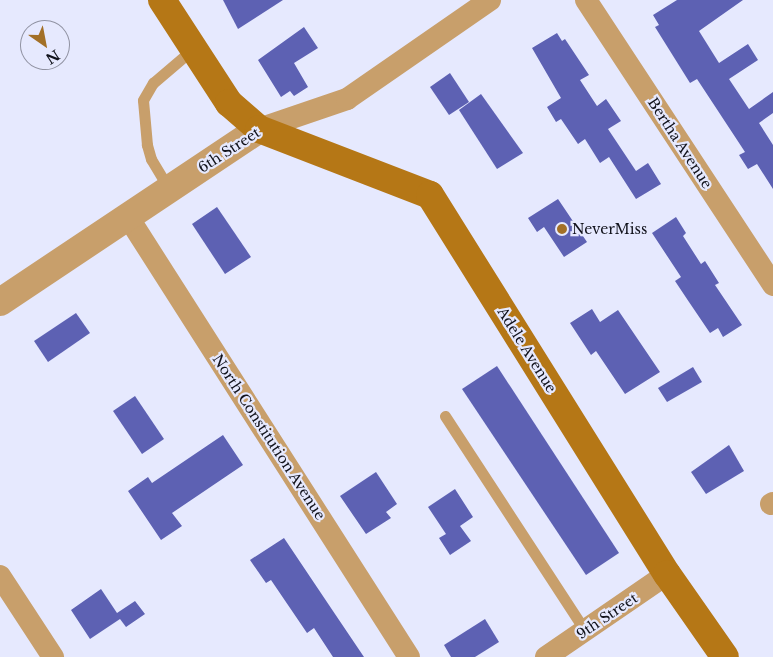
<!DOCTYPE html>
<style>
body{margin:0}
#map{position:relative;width:773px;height:657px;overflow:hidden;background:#e6e9fe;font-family:"Libre Baskerville",serif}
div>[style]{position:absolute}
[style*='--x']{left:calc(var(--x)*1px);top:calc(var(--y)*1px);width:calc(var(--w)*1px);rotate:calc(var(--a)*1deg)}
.building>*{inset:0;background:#5d61b3}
.service>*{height:11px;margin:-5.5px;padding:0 5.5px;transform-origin:5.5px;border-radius:5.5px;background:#c89f6b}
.minor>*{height:22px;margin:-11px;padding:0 11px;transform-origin:11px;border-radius:11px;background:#c89f6b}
.tertiary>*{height:28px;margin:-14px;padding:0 14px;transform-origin:14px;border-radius:14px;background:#c89f6b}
.secondary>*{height:28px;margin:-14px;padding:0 14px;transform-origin:14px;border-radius:14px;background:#b57716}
.dots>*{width:14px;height:14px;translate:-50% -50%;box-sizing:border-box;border:2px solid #e6e9fe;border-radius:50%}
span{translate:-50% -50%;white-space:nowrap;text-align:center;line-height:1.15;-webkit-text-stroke:4.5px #e6e9fe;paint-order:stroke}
.street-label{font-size:14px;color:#11121b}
.poi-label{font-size:14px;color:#11121b}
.left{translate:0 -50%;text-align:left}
.north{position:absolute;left:20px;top:20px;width:50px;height:50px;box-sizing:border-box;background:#e6e9fe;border:1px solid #9193a3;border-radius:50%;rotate:147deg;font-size:14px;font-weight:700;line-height:20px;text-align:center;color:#11121b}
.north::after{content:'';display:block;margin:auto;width:18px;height:22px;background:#a37027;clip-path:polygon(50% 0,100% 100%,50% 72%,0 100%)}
</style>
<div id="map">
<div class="building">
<i style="clip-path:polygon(223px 0,283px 0,238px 29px)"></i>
<i style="clip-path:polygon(677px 0,743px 0,699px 31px,719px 63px,748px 44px,758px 60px,729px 79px,749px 109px,773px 92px,773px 113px,759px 123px,773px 145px,773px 189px,757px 164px,748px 169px,739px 155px,745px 152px,697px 79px,690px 83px,655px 27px,659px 25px,653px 15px)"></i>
<i style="clip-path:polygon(304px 27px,318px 48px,294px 63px,308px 87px,294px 96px,290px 91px,281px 97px,258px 60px)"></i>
<i style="clip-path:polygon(557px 33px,562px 41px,565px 39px,589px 75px,580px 80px,597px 106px,606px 99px,621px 121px,608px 129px,636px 171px,648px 163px,661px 184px,636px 199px,609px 157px,600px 163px,585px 139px,578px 144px,561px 119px,556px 122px,547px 107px,561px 98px,532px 48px)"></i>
<i style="clip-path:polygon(450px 73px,469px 102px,449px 115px,430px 87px)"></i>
<i style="clip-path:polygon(481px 94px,523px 153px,497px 169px,459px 110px)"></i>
<i style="clip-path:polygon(558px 199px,587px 242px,564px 257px,544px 227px,537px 232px,528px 218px)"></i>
<i style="clip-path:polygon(217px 207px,251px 257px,225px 274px,192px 224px)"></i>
<i style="clip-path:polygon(676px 217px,686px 233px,683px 236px,701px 264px,705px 261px,719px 283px,715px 285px,742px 325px,723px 337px,718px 328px,710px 333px,689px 302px,675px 281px,681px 277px,652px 233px)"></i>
<i style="clip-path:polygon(592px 309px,600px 322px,618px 310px,660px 372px,625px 394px,596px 351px,591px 355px,570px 323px)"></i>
<i style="clip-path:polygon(76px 313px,90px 333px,48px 362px,34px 341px)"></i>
<i style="clip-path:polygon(497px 366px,619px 553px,586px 575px,462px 389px)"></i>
<i style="clip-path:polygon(693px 367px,702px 382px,667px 402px,658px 388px)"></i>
<i style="clip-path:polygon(135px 396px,164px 439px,142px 454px,113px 411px)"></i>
<i style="clip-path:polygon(223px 435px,243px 465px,172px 513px,182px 526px,161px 540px,128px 491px,148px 477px,152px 483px)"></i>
<i style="clip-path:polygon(729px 445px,744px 471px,706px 494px,691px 472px)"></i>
<i style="clip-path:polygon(376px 472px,397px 504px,386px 512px,391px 518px,366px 534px,340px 496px)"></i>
<i style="clip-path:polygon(455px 489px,473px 517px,460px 526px,471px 541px,450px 555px,439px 538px,446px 534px,428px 507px)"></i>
<i style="clip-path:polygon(284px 538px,335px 614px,364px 657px,333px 657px,314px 628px,307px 633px,271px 580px,266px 583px,250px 560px)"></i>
<i style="clip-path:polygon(101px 589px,117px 613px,135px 601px,145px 614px,126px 627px,120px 619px,90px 639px,71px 610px)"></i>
<i style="clip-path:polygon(485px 619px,499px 642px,475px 657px,451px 657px,444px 645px)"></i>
</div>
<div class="service">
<i style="--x:169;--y:189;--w:35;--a:-121"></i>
<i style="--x:151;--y:159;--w:15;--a:-106"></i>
<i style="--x:147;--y:145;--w:45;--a:-95.1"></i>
<i style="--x:143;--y:100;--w:20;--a:-60"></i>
<i style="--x:153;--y:83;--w:52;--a:-40.4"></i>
<i style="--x:445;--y:416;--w:257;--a:56.9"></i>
</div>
<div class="minor">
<i style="--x:586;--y:0;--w:341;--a:56.7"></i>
<i style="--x:259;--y:129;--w:93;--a:-18.8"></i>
<i style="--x:347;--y:99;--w:174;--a:-34.7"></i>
<i style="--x:128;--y:217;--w:522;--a:57.44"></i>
<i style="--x:771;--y:504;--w:2;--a:-27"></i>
<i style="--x:0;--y:576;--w:97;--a:56.8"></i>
<i style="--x:546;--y:657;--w:147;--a:-34.4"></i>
</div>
<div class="tertiary">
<i style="--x:0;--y:302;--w:311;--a:-33.7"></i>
</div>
<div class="secondary">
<i style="--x:162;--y:0;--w:123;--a:57"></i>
<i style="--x:229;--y:103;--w:40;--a:41"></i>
<i style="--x:259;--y:129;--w:183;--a:21.1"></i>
<i style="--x:430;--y:195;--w:447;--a:58"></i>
<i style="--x:667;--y:574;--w:101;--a:55.1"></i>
</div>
<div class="dots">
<i style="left:562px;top:229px;background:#a37027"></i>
</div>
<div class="street-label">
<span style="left:680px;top:143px;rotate:57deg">Bertha Avenue</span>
<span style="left:229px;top:150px;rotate:-33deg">6th Street</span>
<span style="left:527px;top:350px;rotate:58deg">Adele Avenue</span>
<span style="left:269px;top:437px;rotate:57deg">North Constitution Avenue</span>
<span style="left:607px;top:616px;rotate:-34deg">9th Street</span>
</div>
<div class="poi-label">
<span class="left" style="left:572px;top:229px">NeverMiss</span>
</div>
<div class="north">N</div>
</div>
